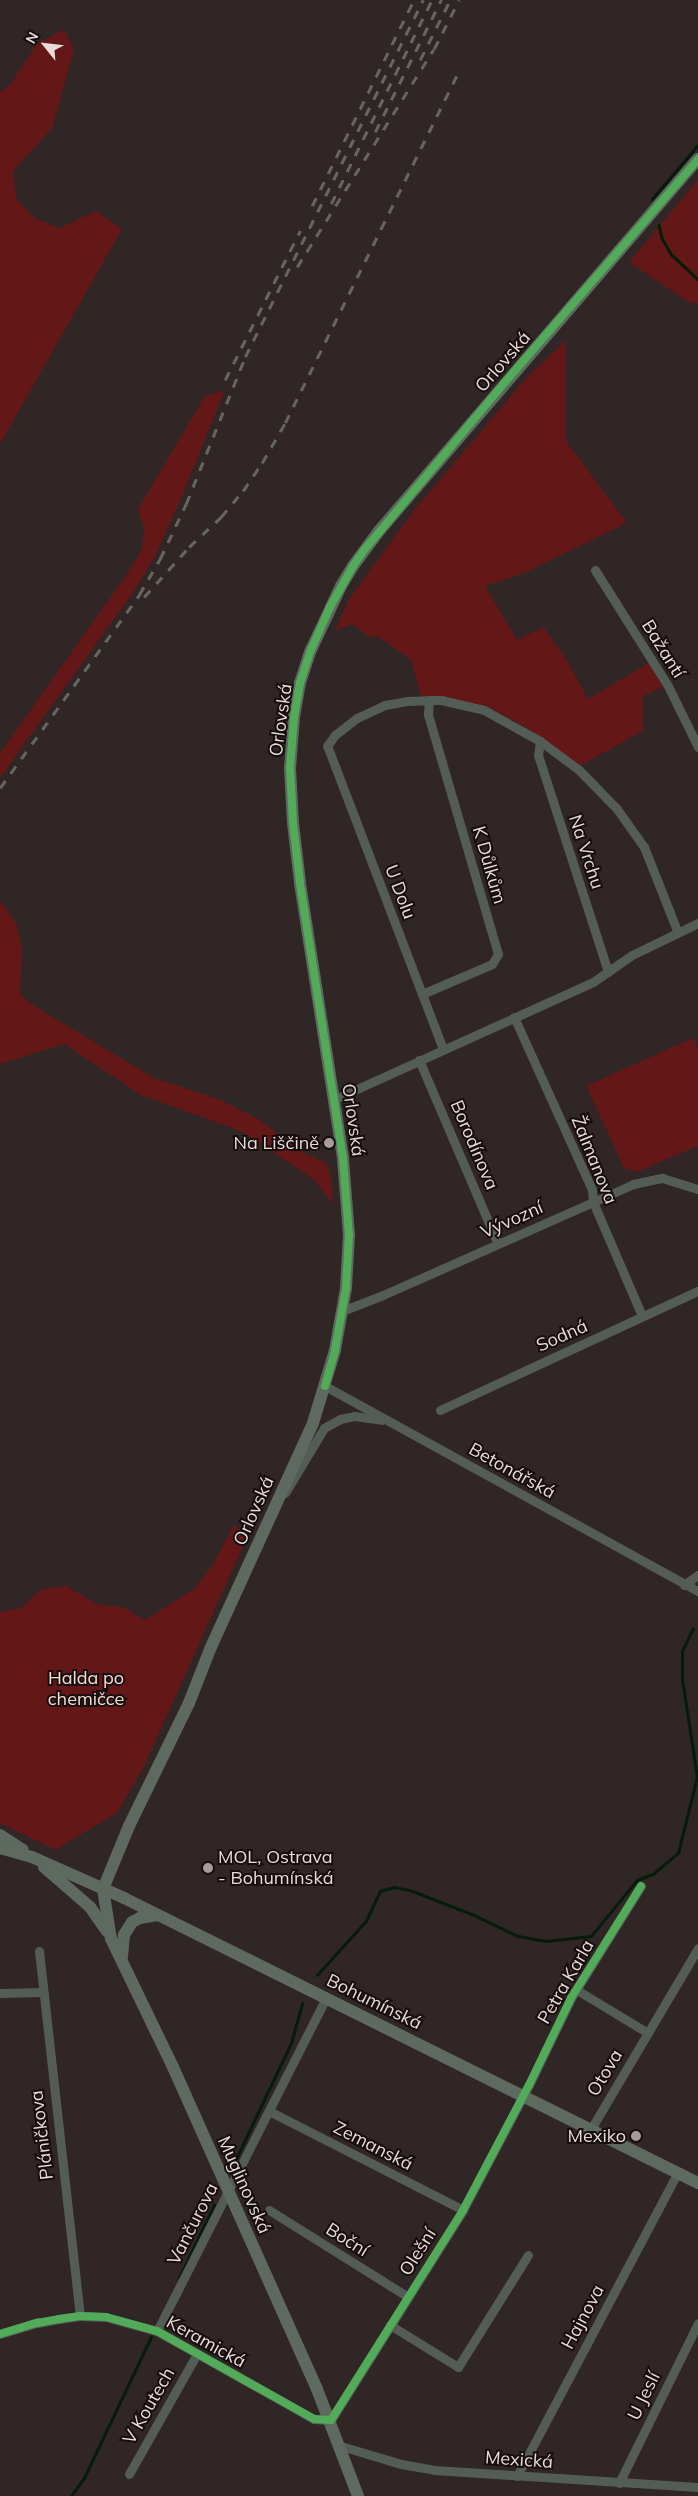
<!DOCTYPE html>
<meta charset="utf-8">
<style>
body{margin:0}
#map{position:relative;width:698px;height:2496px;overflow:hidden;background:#2f2625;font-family:Mulish,sans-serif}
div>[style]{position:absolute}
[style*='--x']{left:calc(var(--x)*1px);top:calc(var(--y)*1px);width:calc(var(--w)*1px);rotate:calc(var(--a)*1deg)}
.green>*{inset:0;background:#641717}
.stream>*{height:2.5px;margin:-1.25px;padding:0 1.25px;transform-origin:1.25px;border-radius:1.25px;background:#051c0b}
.minor>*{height:9px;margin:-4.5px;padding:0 4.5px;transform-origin:4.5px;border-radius:4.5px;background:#545d55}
.secondary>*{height:12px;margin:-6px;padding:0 6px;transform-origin:6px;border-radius:6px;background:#5e695f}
.rail>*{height:2.5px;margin-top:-1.25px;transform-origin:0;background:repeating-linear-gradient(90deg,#666661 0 9px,transparent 0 18px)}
.cycleway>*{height:8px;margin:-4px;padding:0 4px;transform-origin:4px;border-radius:4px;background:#51ab58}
.dots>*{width:14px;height:14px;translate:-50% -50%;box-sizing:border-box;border:2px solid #160e0d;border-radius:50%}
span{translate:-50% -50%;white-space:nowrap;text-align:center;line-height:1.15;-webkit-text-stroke:4px #160e0d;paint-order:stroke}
.street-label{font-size:18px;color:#e8dbd9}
.poi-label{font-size:18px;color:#e8dbd9}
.right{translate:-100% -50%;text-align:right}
.left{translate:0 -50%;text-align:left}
.park-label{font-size:18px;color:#f6dbd7}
.north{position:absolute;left:20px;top:20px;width:50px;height:50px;-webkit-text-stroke:4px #160e0d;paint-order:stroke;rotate:299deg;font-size:14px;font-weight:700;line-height:20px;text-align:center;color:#e8dbd9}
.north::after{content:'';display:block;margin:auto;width:18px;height:22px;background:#e8dbd9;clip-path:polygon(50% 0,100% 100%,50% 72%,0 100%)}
</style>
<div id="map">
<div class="green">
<i style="clip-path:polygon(64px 29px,74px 50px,52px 128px,13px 171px,16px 199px,36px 219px,59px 228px,96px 211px,122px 229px,0 444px,0 92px,9px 86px,36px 45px)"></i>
<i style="clip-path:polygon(698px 180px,698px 304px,688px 302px,629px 262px)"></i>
<i style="clip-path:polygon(566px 340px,566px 441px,627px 523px,524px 573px,485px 586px,517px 640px,544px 627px,567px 661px,588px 699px,649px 663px,663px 687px,643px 696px,643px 731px,580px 766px,527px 728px,489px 707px,455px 699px,421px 697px,411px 660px,377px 636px,371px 638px,352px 624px,335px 631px,349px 599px,415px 509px,526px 378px)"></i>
<i style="clip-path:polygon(225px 390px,180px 501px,155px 556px,134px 591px,0 778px,0 753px,127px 574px,142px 549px,144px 529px,138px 509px,205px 396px)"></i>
<i style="clip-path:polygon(0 900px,17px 925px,22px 949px,20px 993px,31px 1004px,154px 1078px,221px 1100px,258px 1119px,306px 1154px,327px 1163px,332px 1181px,333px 1204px,313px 1179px,243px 1132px,141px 1095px,64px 1044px,0 1064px)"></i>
<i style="clip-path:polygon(693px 1038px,698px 1049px,698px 1146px,637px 1172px,624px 1168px,586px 1086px)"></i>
<i style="clip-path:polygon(234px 1525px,248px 1535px,144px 1766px,117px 1813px,55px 1850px,0 1823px,0 1612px,22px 1608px,39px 1590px,66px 1586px,99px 1605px,123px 1607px,145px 1620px,194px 1589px,212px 1566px)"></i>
</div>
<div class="stream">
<i style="--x:652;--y:199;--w:71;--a:-49.6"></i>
<i style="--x:659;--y:225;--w:13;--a:77"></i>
<i style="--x:662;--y:238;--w:20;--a:60"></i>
<i style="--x:672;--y:255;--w:35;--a:43"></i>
<i style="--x:317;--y:1975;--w:73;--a:-47.8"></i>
<i style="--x:366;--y:1921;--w:33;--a:-65"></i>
<i style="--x:380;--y:1891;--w:15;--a:-16"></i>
<i style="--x:394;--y:1887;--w:16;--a:11"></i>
<i style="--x:410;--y:1890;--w:66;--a:21.2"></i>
<i style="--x:472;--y:1914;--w:51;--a:25.6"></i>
<i style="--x:518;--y:1936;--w:28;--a:10"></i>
<i style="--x:546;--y:1941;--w:45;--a:-6.3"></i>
<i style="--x:591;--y:1936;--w:72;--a:-50.6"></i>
<i style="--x:637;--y:1880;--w:17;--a:-21"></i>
<i style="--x:653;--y:1874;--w:33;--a:-40"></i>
<i style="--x:678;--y:1853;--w:78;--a:-76"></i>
<i style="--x:697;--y:1777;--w:99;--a:-98.7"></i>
<i style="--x:682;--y:1679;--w:28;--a:-90"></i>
<i style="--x:682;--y:1651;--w:25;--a:-64"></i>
<i style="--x:235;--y:2161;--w:131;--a:-64.6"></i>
<i style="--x:291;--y:2043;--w:41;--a:-74.2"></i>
<i style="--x:179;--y:2278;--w:81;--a:-64.4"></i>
<i style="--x:71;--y:2496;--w:22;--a:-54"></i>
<i style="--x:84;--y:2478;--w:156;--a:-64.6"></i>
</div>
<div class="minor">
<i style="--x:595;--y:570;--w:137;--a:57.8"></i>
<i style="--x:668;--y:686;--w:68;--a:63.8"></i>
<i style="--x:540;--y:741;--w:14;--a:98"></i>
<i style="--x:538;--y:755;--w:228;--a:72.1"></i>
<i style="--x:422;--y:994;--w:76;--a:-23.2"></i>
<i style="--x:492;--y:964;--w:12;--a:-59"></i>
<i style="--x:498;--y:954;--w:250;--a:-106.3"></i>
<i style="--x:428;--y:714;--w:14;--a:-86"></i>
<i style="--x:514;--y:1017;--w:190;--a:65.7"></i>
<i style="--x:592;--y:1190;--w:12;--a:85"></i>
<i style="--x:593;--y:1202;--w:124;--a:66.7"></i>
<i style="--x:443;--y:1049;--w:324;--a:-110.9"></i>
<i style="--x:327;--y:746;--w:14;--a:-54"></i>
<i style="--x:335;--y:735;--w:28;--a:-38"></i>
<i style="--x:357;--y:718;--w:31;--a:-25"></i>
<i style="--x:385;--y:705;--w:22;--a:-10"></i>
<i style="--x:407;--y:701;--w:34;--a:-2"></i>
<i style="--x:441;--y:700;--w:44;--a:13.1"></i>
<i style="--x:484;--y:710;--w:64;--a:29"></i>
<i style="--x:540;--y:741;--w:49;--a:36.6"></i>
<i style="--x:579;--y:770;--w:54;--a:45.7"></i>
<i style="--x:617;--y:809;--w:47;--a:54.6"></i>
<i style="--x:644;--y:847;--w:92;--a:68.4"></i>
<i style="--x:419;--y:1060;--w:200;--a:66.8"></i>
<i style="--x:335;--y:1099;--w:283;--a:-24.4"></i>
<i style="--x:593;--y:982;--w:47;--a:-34.7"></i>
<i style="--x:632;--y:955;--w:73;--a:-25.9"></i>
<i style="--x:342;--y:1311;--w:44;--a:-21.3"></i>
<i style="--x:383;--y:1295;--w:274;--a:-23.9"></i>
<i style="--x:633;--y:1184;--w:30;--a:-12"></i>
<i style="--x:662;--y:1178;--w:38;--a:17"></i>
<i style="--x:325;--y:1386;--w:426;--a:28.8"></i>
<i style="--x:440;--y:1410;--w:284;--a:-24.8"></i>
<i style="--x:285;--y:1493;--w:76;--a:-59"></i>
<i style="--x:324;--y:1428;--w:18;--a:-29"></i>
<i style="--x:340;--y:1419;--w:14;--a:-12"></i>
<i style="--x:354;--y:1416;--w:28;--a:8"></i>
<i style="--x:684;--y:1585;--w:17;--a:-36"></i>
<i style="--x:39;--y:1951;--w:367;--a:83.6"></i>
<i style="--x:577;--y:1990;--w:83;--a:31.2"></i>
<i style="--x:0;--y:1993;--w:42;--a:-1.4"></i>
<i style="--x:269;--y:2111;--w:218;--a:27"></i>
<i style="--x:591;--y:2129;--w:210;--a:-59.4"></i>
<i style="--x:269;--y:2210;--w:164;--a:32"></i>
<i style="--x:390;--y:2325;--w:80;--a:31.7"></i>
<i style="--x:458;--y:2367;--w:132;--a:-58"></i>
<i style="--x:157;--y:2331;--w:373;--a:-63.1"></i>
<i style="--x:0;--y:2334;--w:39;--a:-17"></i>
<i style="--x:37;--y:2323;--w:22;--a:-10"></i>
<i style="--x:59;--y:2319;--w:21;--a:-8"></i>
<i style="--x:80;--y:2316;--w:26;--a:2"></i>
<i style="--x:106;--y:2317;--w:53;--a:15.4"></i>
<i style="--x:157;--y:2331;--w:180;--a:29.3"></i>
<i style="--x:314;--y:2419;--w:17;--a:3"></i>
<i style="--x:331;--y:2420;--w:248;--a:-57.8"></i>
<i style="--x:463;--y:2210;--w:141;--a:-62.2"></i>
<i style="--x:529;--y:2085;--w:97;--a:-64.2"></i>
<i style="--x:571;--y:1998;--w:132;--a:-58"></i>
<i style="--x:341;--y:2446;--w:63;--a:16.7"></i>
<i style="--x:401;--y:2464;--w:34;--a:10"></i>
<i style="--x:434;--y:2470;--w:265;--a:3.7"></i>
<i style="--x:129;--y:2474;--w:138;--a:-60.5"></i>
<i style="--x:517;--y:2476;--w:344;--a:-62.1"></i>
<i style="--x:619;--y:2483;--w:178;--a:-63.7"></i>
</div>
<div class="secondary">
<i style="--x:0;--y:1835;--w:27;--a:33"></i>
<i style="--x:0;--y:1848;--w:33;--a:16"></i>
<i style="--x:32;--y:1857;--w:101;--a:24"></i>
<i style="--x:124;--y:1898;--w:641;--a:26.41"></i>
<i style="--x:44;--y:1867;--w:61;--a:41"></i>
<i style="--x:90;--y:1907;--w:29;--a:55"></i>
<i style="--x:122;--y:1957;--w:22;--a:-85"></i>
<i style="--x:124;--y:1935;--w:15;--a:-58"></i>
<i style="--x:132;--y:1922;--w:9;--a:-27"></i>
<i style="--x:140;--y:1918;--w:18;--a:-9"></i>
<i style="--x:358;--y:2496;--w:115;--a:-111"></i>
<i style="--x:317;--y:2389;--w:353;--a:-114.1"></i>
<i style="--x:173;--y:2067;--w:142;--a:-115.8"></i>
<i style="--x:111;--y:1939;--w:51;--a:-99.1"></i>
<i style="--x:103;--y:1889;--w:68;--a:-67.6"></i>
<i style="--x:129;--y:1826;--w:137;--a:-64"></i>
<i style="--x:189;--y:1703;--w:60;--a:-68.6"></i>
<i style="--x:211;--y:1647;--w:246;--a:-65.5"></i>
<i style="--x:313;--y:1423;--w:76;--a:-73.2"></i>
<i style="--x:335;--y:1350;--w:63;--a:-79.9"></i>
<i style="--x:346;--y:1288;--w:53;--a:-86.8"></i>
<i style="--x:349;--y:1235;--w:77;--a:-94.5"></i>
<i style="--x:343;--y:1158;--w:279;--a:-98.9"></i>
<i style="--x:300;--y:882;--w:59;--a:-96.8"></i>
<i style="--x:293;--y:823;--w:55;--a:-93.1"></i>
<i style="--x:290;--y:768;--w:51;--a:-85.5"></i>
<i style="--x:294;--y:717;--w:35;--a:-80"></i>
<i style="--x:300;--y:683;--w:35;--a:-72"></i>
<i style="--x:311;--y:650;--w:71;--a:-64.9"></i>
<i style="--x:341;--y:586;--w:23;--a:-59"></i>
<i style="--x:353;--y:566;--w:44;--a:-53.4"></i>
<i style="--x:379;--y:531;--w:490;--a:-49.4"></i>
</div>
<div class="rail">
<i style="--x:420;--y:60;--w:67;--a:-63.4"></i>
<i style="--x:375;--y:132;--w:148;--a:-63.4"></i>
<i style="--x:331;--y:204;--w:228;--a:-63.7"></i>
<i style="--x:312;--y:206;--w:230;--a:-63.7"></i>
<i style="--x:297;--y:267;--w:257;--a:-57.9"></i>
<i style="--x:434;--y:49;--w:55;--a:-63"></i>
<i style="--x:225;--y:380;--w:167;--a:-63.3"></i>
<i style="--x:144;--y:597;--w:67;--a:-48"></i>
<i style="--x:189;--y:547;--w:44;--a:-43.2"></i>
<i style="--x:221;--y:517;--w:34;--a:-50"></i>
<i style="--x:243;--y:491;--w:34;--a:-56"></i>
<i style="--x:262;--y:463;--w:46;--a:-60.1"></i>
<i style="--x:285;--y:423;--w:395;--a:-63.7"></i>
<i style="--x:0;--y:788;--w:238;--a:-54.2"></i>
<i style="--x:139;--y:595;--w:42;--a:-59.7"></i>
<i style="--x:160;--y:559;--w:61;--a:-64.7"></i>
<i style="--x:186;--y:504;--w:158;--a:-68.1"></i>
<i style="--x:245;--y:357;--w:399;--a:-63.5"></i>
</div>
<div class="cycleway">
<i style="--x:325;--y:1386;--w:37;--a:-74"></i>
<i style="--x:335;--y:1350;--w:63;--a:-79.9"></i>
<i style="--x:346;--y:1288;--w:53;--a:-86.8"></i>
<i style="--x:349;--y:1235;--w:77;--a:-94.5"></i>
<i style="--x:343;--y:1158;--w:279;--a:-98.9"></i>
<i style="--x:300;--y:882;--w:59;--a:-96.8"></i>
<i style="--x:293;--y:823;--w:55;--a:-93.1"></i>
<i style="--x:290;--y:768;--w:51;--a:-85.5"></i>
<i style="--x:294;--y:717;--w:35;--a:-80"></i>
<i style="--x:300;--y:683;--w:35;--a:-72"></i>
<i style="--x:311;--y:650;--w:47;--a:-66.2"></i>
<i style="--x:330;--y:607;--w:47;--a:-60.7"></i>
<i style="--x:353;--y:566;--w:21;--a:-55"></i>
<i style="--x:365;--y:549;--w:219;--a:-50"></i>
<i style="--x:506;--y:381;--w:294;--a:-49.1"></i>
<i style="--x:0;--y:2334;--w:39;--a:-17"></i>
<i style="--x:37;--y:2323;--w:22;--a:-10"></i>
<i style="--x:59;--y:2319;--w:21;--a:-8"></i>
<i style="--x:80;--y:2316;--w:26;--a:2"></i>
<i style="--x:106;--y:2317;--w:53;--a:15.4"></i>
<i style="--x:157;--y:2331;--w:180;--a:29.3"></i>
<i style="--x:314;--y:2419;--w:17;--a:3"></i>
<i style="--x:331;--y:2420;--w:248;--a:-57.8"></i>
<i style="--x:463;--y:2210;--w:141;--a:-62.2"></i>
<i style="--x:529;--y:2085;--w:97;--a:-64.2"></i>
<i style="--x:571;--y:1998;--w:132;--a:-58"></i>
</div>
<div class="dots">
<i style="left:329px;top:1143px;background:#a79c9a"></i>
<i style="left:208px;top:1868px;background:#a79c9a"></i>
<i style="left:636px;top:2136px;background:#a79c9a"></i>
</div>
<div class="street-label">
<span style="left:503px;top:362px;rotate:-49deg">Orlovská</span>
<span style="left:663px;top:649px;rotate:58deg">Bažantí</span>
<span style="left:281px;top:720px;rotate:-82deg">Orlovská</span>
<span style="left:586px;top:852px;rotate:72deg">Na Vrchu</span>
<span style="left:489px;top:865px;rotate:74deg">K Důlkům</span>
<span style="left:400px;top:892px;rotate:69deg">U Dolu</span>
<span style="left:353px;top:1120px;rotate:82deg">Orlovská</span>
<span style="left:474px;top:1145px;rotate:67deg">Borodínova</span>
<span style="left:594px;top:1160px;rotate:68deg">Žalmanova</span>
<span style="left:512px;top:1220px;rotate:-24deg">Vývozní</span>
<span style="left:562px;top:1336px;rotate:-24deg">Sodná</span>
<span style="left:512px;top:1471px;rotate:29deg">Betonářská</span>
<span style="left:254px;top:1511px;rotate:-66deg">Orlovská</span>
<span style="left:566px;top:1982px;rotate:-60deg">Petra Karla</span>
<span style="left:374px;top:2002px;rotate:26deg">Bohumínská</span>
<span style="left:605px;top:2073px;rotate:-59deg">Otova</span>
<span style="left:42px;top:2135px;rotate:-97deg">Pláničkova</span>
<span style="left:373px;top:2146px;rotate:27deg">Zemanská</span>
<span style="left:244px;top:2185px;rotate:66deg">Muglinovská</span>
<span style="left:193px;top:2224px;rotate:-63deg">Vančurova</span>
<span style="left:347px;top:2240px;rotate:32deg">Boční</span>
<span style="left:418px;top:2252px;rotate:-58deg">Olešní</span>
<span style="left:583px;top:2317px;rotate:-62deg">Hajnova</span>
<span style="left:206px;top:2342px;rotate:29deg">Keramická</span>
<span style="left:644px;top:2396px;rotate:-64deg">U Jeslí</span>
<span style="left:149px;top:2406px;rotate:-60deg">V Koutech</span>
<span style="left:519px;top:2460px;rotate:4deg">Mexická</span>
</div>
<div class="poi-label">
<span class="right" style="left:319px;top:1143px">Na Liščině</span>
<span class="left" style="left:218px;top:1868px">MOL, Ostrava<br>- Bohumínská</span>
<span class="right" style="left:626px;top:2136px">Mexiko</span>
</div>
<div class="park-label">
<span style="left:86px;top:1689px">Halda po<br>chemičce</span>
</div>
<div class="north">N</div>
</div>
